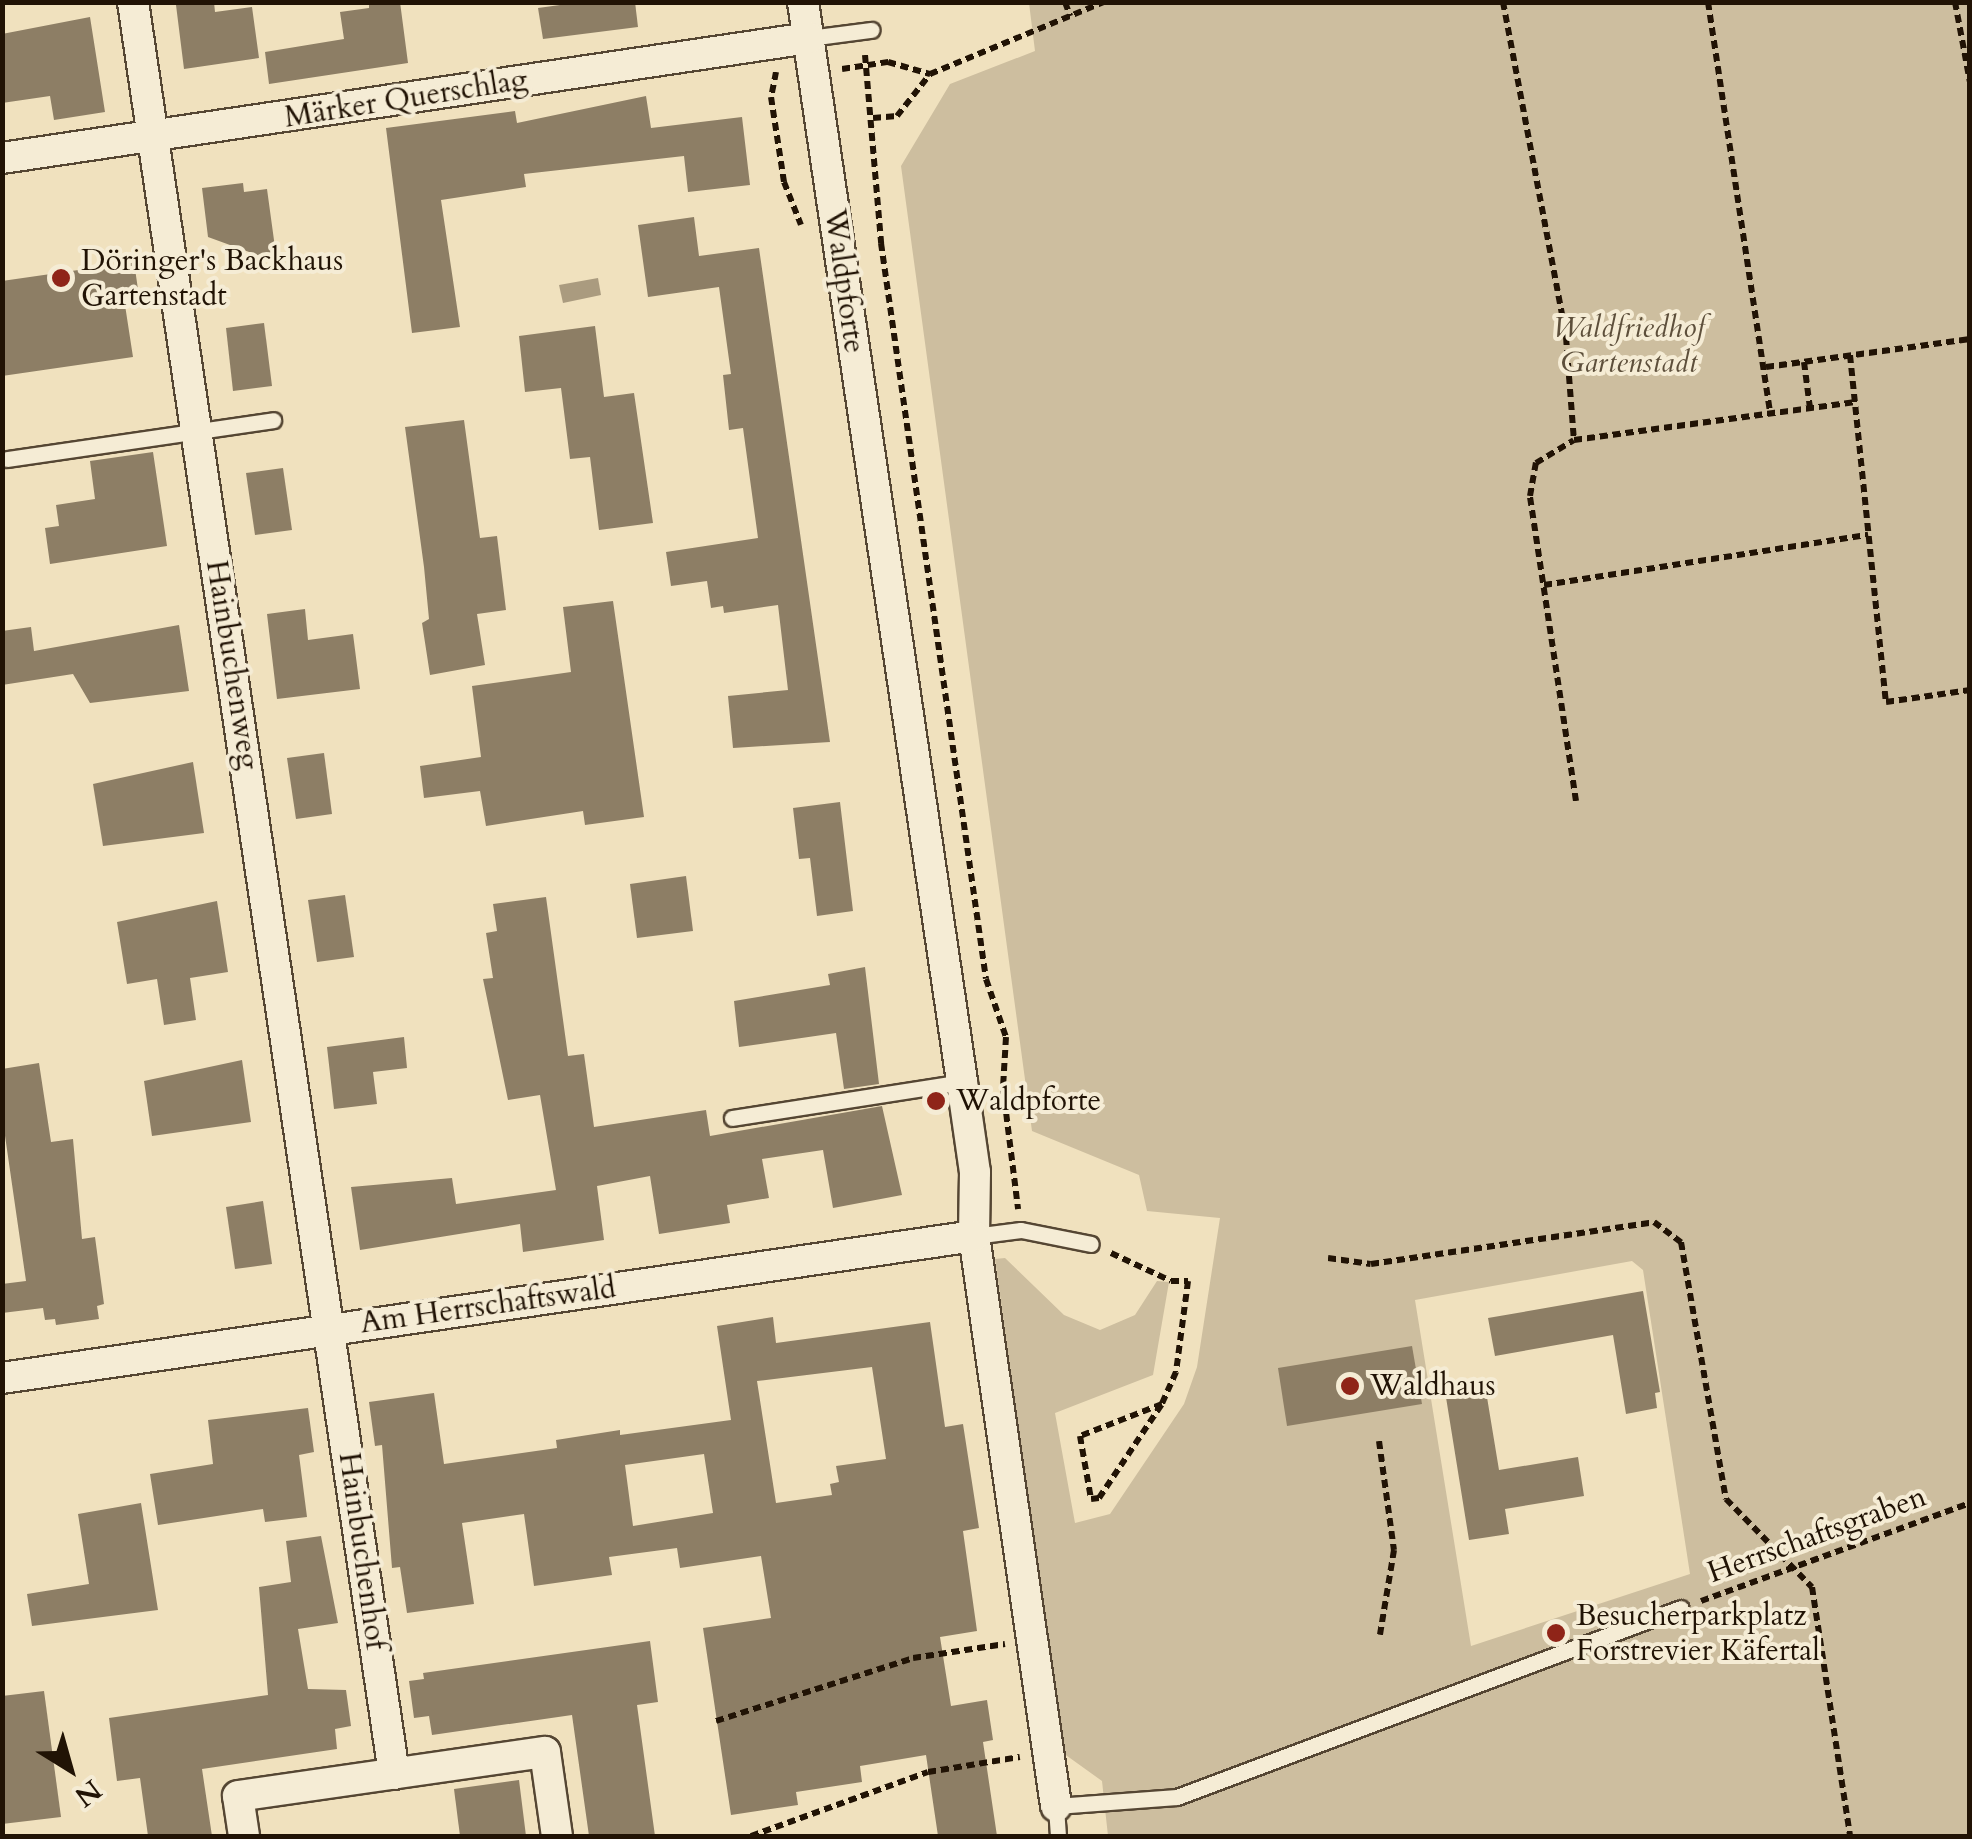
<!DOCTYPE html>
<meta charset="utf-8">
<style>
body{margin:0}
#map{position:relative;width:1972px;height:1839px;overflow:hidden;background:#f0e1be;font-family:Cardo,serif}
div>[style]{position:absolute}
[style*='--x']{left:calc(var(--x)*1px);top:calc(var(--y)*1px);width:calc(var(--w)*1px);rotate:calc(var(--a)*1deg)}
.green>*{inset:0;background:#cdbe9f}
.water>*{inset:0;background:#aa9b7f}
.building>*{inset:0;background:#8d7e65}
.path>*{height:6px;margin-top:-3px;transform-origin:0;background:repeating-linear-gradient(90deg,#211305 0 8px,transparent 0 13px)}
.roads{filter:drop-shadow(2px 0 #554633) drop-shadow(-2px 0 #554633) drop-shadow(0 2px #554633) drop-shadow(0 -2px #554633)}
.service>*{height:15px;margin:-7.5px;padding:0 7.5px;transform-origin:7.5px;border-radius:7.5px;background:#f5ecd5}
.minor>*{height:30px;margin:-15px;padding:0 15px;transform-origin:15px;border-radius:15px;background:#f5ecd5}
.dots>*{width:28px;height:28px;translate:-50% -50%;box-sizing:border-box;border:5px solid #f5ecd5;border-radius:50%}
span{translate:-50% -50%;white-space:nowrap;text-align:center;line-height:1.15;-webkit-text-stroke:8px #f5ecd5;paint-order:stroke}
.street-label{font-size:30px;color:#211305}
.poi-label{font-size:30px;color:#211305}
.left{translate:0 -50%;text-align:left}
.park-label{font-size:30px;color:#5d4f3b;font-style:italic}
.frame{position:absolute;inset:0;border:5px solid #211305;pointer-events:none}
.north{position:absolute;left:20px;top:1719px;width:100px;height:100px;-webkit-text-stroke:8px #f5ecd5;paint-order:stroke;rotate:143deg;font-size:28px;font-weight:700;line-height:40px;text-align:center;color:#211305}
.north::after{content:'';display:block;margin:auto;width:35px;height:45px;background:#211305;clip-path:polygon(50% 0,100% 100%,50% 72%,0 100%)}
</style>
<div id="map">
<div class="green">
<i style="clip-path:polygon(evenodd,1029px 3px,1969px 3px,1969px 1836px,1108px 1836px,1102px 1781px,1063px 1753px,995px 1259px,1005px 1258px,1064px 1315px,1100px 1330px,1135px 1315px,1157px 1281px,1169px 1282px,1153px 1375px,1055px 1413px,1075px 1523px,1110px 1514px,1184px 1404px,1197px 1367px,1220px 1218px,1147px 1211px,1139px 1175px,1032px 1131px,901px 166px,950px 84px,1035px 51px,1029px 3px,1632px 1261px,1643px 1270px,1690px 1574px,1471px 1646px,1415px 1300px,1632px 1261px)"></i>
</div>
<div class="water">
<i style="clip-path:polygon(598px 278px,601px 295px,563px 303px,559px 285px)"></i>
</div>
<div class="building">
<i style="clip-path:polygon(214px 2px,215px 12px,252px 7px,259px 58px,184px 69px,176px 5px)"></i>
<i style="clip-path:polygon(369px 2px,400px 2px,408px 63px,269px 84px,265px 52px,344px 39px,340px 12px,369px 8px)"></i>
<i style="clip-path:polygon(582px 2px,635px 2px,638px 27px,543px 39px,538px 8px)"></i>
<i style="clip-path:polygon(90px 17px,105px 112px,54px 120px,50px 96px,2px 103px,2px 34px)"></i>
<i style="clip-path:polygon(646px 96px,651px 128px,742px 117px,750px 185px,688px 192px,684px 156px,524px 174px,526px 187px,441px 200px,460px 327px,412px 333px,386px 128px,515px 111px,517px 123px)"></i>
<i style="clip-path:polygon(243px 183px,244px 192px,267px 189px,277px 262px,208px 237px,202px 188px)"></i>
<i style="clip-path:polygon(694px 217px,699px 256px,759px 248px,830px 742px,733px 748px,728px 696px,788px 690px,778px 605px,724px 613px,723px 606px,711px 608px,707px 581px,671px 586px,666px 552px,758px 538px,743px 428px,729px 430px,723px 375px,731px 374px,719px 287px,648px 297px,638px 225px)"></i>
<i style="clip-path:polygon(134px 262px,140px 303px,125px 305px,133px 357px,2px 376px,2px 281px)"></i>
<i style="clip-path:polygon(264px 323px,272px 386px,233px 391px,226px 328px)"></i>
<i style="clip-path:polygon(595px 326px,604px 397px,634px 393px,653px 523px,599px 530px,590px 457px,570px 459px,561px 388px,525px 392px,519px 336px)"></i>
<i style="clip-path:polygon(464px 420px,480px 538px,497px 536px,506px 610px,477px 614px,485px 665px,430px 675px,422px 623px,429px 619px,424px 567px,405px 427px)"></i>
<i style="clip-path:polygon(153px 452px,167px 546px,50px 564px,45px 528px,59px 526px,56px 505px,95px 499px,90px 461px)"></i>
<i style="clip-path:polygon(283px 468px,292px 530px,255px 535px,246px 473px)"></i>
<i style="clip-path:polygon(613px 601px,644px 817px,585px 825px,583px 811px,486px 826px,480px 791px,424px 798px,420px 766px,481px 757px,472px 686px,571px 672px,563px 607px)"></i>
<i style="clip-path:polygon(305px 609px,308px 640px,353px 634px,360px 689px,277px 699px,267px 614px)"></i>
<i style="clip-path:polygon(179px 625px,189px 691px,90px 703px,73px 674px,2px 685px,2px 631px,31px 627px,34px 651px)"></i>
<i style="clip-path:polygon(324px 753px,332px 814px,296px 819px,287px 758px)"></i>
<i style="clip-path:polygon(193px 762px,204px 833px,103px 846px,93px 784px)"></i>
<i style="clip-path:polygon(840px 802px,853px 911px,817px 916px,810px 858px,799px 859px,793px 808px)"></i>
<i style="clip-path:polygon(686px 876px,693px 931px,637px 938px,630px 884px)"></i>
<i style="clip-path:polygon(345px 895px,354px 957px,317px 962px,308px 900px)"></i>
<i style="clip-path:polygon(546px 897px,568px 1056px,584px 1054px,594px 1127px,706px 1110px,710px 1136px,882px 1106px,902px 1195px,833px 1208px,823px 1150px,762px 1159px,769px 1198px,727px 1205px,730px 1223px,659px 1234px,650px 1176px,597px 1186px,604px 1240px,523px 1252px,520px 1224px,360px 1250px,351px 1187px,452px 1178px,456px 1204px,556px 1190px,540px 1095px,508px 1100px,483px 979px,493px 978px,486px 933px,497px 931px,493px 904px)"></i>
<i style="clip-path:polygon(217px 901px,228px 972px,190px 978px,196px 1020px,164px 1025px,157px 979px,127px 984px,117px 922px)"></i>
<i style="clip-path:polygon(865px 967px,879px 1084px,844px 1089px,836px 1033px,739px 1047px,734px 1001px,830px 985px,828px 974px)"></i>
<i style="clip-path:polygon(404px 1037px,407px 1068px,373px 1072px,377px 1104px,334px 1109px,327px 1047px)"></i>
<i style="clip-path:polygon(242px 1060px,251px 1122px,152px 1136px,144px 1081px)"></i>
<i style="clip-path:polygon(39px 1063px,51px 1142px,73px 1139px,82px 1239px,95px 1237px,104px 1304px,97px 1306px,99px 1319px,56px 1325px,55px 1319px,45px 1320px,43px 1308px,2px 1313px,2px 1284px,26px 1281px,2px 1115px,2px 1069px)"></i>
<i style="clip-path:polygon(263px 1201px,272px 1264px,235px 1269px,226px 1207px)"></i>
<i style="clip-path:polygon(1643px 1291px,1660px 1392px,1655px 1393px,1657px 1408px,1626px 1414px,1613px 1335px,1495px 1356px,1488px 1318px)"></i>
<i style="clip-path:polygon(evenodd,773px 1317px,776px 1343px,930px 1322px,945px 1427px,963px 1424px,979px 1528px,963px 1531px,977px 1631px,940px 1637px,951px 1706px,987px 1700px,993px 1740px,983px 1742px,997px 1836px,938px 1836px,926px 1755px,860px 1766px,862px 1782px,796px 1792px,798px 1805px,731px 1815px,703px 1628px,771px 1618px,761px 1556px,680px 1568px,677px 1548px,609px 1557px,612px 1575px,534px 1586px,524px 1514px,462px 1523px,474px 1604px,407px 1613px,400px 1567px,392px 1568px,382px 1445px,375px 1446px,369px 1402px,434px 1393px,444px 1464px,557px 1448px,556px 1440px,620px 1430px,620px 1435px,731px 1420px,717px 1326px,773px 1317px,872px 1367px,886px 1459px,836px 1466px,839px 1482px,830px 1484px,832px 1495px,776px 1503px,757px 1381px,872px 1367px,773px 1317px,704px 1454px,713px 1513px,633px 1526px,625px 1465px,704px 1454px)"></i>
<i style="clip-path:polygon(1412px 1346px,1422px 1404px,1287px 1426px,1278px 1368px)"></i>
<i style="clip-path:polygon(1484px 1379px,1499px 1470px,1578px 1457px,1584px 1496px,1505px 1509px,1509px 1534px,1469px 1540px,1444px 1385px)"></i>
<i style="clip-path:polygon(308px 1408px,314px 1452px,299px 1455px,307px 1517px,265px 1522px,263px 1509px,158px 1525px,150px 1474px,213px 1464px,208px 1420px)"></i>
<i style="clip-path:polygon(141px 1503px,158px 1610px,32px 1626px,27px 1594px,89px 1584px,78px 1514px)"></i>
<i style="clip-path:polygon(321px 1536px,338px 1623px,298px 1629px,308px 1689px,346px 1690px,351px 1726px,335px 1729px,337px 1749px,202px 1769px,212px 1836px,148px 1836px,140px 1778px,117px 1781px,109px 1718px,268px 1695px,259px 1587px,291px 1582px,286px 1541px)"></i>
<i style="clip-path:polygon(650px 1641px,658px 1702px,637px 1705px,655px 1836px,589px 1836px,572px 1715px,432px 1735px,429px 1716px,414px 1718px,409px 1681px,424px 1679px,423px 1673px)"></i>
<i style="clip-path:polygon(44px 1691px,61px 1817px,2px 1824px,2px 1696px)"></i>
<i style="clip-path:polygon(519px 1780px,526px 1836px,460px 1836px,454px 1789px)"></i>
</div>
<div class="path">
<i style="--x:1065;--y:2;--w:15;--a:70"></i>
<i style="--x:1503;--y:2;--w:341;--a:79.3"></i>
<i style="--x:1566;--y:337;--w:103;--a:85.6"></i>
<i style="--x:1708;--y:2;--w:417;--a:81.4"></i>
<i style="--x:1955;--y:2;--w:81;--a:79.4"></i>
<i style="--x:865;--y:55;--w:189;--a:85.1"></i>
<i style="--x:881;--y:243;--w:743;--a:81.88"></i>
<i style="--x:986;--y:979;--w:61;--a:71"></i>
<i style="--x:1006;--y:1037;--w:51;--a:93.4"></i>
<i style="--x:1003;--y:1088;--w:122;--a:82.9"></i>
<i style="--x:842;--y:69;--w:47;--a:-8.7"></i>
<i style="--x:888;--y:62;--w:44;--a:15.9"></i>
<i style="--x:930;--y:74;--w:188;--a:-22.5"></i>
<i style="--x:776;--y:72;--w:25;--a:101"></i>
<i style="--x:771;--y:97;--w:86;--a:81.3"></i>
<i style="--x:784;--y:182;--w:46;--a:68.4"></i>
<i style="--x:873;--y:118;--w:24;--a:-5"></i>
<i style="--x:897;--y:116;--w:53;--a:-51.8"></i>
<i style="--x:1850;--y:355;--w:349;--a:84.1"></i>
<i style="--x:1886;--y:702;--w:85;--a:-8.1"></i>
<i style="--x:1804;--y:362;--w:46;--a:82.6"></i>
<i style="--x:1766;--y:367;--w:206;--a:-7.8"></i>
<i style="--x:1544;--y:585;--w:328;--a:-8.8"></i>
<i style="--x:1576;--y:801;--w:308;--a:-98.6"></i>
<i style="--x:1530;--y:496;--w:34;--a:-80"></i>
<i style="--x:1536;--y:463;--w:44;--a:-31.2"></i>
<i style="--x:1574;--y:440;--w:284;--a:-7.7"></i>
<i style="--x:1111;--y:1253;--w:66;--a:25"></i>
<i style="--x:1171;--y:1281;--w:17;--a:0"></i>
<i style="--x:1188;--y:1281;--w:92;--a:97.5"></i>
<i style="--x:1176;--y:1372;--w:35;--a:114"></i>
<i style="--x:1162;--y:1404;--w:88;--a:158.7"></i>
<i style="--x:1080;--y:1436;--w:64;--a:80.1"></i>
<i style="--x:1091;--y:1499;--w:8;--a:-7"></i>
<i style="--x:1099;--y:1498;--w:113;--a:-56.2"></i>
<i style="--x:1328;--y:1258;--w:43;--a:7.9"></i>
<i style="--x:1371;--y:1264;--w:286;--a:-8.4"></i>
<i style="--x:1654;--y:1222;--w:34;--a:37"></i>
<i style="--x:1681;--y:1242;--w:261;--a:80.1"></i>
<i style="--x:1726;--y:1499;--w:123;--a:45.7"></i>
<i style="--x:1812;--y:1587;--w:252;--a:81.3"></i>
<i style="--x:1379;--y:1441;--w:110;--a:82.2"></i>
<i style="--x:1394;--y:1550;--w:86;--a:99.4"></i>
<i style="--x:1701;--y:1601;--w:286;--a:-20"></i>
<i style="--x:716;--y:1721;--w:207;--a:-17.7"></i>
<i style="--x:913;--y:1658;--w:93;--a:-8.7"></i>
<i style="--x:751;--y:1836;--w:188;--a:-19.9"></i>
<i style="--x:928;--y:1772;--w:93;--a:-9.3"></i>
</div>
<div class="roads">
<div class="service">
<i style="--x:809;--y:38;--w:63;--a:-7.4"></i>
<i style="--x:7;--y:459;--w:269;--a:-8.3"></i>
<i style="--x:732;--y:1118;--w:233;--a:-8.9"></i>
<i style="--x:974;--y:1236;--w:47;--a:-7.3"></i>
<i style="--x:1021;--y:1230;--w:71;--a:11.3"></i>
<i style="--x:1058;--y:1836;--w:30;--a:-94"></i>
<i style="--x:1056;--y:1806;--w:121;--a:-4.3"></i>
<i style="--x:1177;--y:1797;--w:538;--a:-20.56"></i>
</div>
<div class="minor">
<i style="--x:133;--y:2;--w:1791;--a:81.62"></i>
<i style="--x:803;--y:2;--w:1092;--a:81.62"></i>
<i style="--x:962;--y:1082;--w:91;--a:81.8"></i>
<i style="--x:975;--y:1172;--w:64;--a:90.9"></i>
<i style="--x:974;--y:1236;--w:576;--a:81.81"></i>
<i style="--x:2;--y:158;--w:816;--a:-8.46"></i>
<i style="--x:2;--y:1378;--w:982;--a:-8.31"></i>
<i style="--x:244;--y:1836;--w:40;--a:-98.5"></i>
<i style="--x:238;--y:1796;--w:310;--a:-8.2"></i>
<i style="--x:545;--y:1752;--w:85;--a:81.9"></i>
</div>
</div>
<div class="dots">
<i style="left:61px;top:278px;background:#8f2418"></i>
<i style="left:936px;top:1101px;background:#8f2418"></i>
<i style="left:1350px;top:1386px;background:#8f2418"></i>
<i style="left:1556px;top:1633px;background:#8f2418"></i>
</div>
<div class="street-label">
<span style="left:406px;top:99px;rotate:-9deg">Märker Querschlag</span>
<span style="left:844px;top:281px;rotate:82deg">Waldpforte</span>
<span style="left:232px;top:665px;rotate:81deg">Hainbuchenweg</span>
<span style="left:488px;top:1306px;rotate:-8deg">Am Herrschaftswald</span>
<span style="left:1817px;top:1535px;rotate:-20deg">Herrschaftsgraben</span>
<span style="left:362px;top:1551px;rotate:82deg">Hainbuchenhof</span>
</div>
<div class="poi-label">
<span class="left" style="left:81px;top:278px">Döringer's Backhaus<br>Gartenstadt</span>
<span class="left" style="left:956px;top:1101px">Waldpforte</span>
<span class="left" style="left:1370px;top:1386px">Waldhaus</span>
<span class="left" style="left:1576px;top:1633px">Besucherparkplatz<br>Forstrevier Käfertal</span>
</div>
<div class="park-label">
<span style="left:1629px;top:345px">Waldfriedhof<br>Gartenstadt</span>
</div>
<div class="frame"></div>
<div class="north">N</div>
</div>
